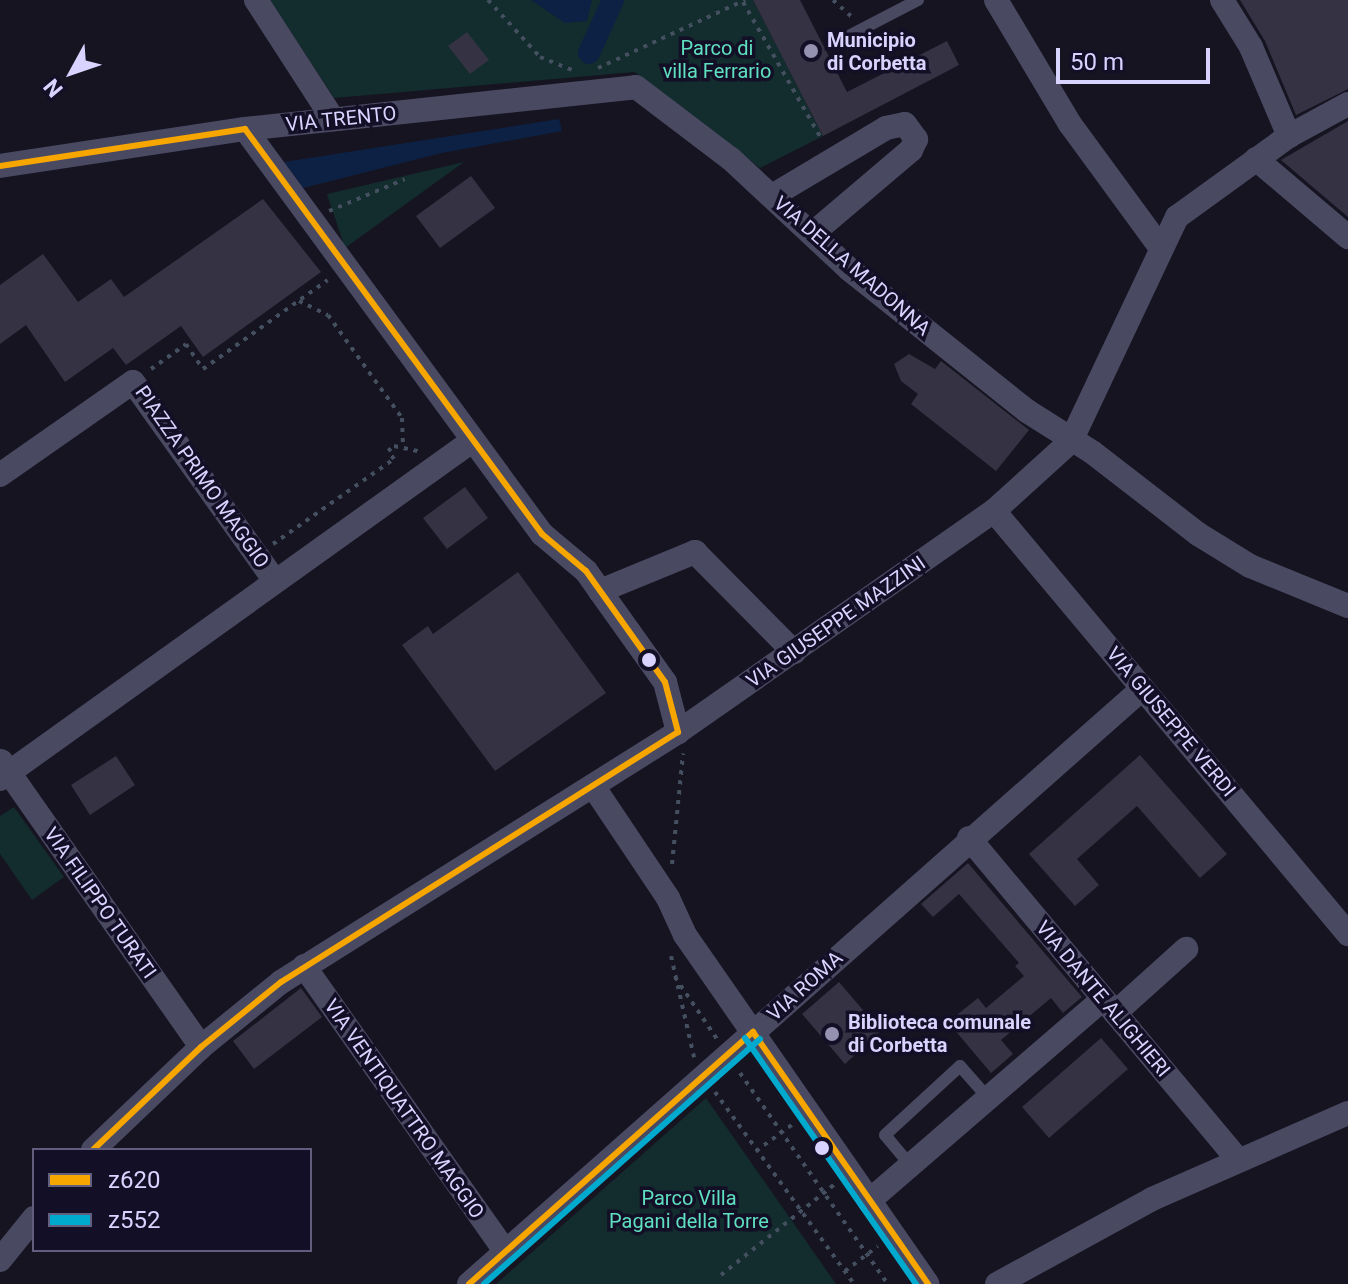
<!DOCTYPE html>
<style>
body{margin:0}
#map{position:relative;width:1348px;height:1284px;overflow:hidden;background:#161421;font-family:Roboto,sans-serif}
div>[style]{position:absolute}
[style*='--x']{left:calc(var(--x)*1px);top:calc(var(--y)*1px);width:calc(var(--w)*1px);rotate:calc(var(--a)*1deg)}
.green>*{inset:0;background:#132c2d}
.water>*{inset:0;background:#0d2144}
.canal>*{height:22px;margin:-11px;padding:0 11px;transform-origin:11px;border-radius:11px;background:#0d2144}
.building>*{inset:0;background:#343243}
.path>*{height:4px;margin-top:-2px;transform-origin:0;background:repeating-linear-gradient(90deg,#44505f 0 4px,transparent 0 10px)}
.lane>*{height:12px;margin:-6px;padding:0 6px;transform-origin:6px;border-radius:6px;background:#4a4962}
.street>*{height:24px;margin:-12px;padding:0 12px;transform-origin:12px;border-radius:12px;background:#4a4962}
.bus-1>*{height:6px;margin:-3px;padding:0 3px;transform-origin:3px;border-radius:3px;background:#f7a600}
.bus-2>*{height:6px;margin:-3px;padding:0 3px;transform-origin:3px;border-radius:3px;background:#00a9ce}
.dots>*{width:22px;height:22px;translate:-50% -50%;box-sizing:border-box;border:4px solid #130f26;border-radius:50%}
span{translate:-50% -50%;white-space:nowrap;text-align:center;line-height:1.15;-webkit-text-stroke:7px #130f26;paint-order:stroke}
.poi-label{font-size:20px;color:#d9d4ff;font-weight:700}
.left{translate:0 -50%;text-align:left}
.park-label{font-size:20px;color:#5fe0c0}
.street-label{font-size:20px;color:#d9d4ff}
.legend{position:absolute;left:32px;top:1148px;width:280px;height:104px;box-sizing:border-box;background:#130f26;border:2px solid #625e7d;margin:0;padding:10px 14px;list-style:none;font-size:24px;color:#d9d4ff}
.legend li{display:flex;align-items:center;gap:16px;height:40px}
.legend b{width:40px;border:2px solid #625e7d}
.north{position:absolute;left:32px;top:32px;width:80px;height:80px;-webkit-text-stroke:6px #130f26;paint-order:stroke;rotate:230deg;font-size:22px;font-weight:700;line-height:32px;text-align:center;color:#d9d4ff}
.north::after{content:'';display:block;margin:auto;width:28px;height:36px;background:#d9d4ff;clip-path:polygon(50% 0,100% 100%,50% 72%,0 100%)}
.scale{position:absolute;left:1056px;top:48px;width:154px;height:36px;box-sizing:border-box;border:4px solid #d9d4ff;border-top:0;padding-left:10px;font-size:24px;line-height:28px;white-space:nowrap;color:#d9d4ff;-webkit-text-stroke:6px #130f26;paint-order:stroke}
</style>
<div id="map">
<div class="green">
<i style="clip-path:polygon(270px 0,753px 0,823px 136px,760px 168px,635px 72px,334px 98px)"></i>
<i style="clip-path:polygon(464px 162px,345px 248px,327px 194px)"></i>
<i style="clip-path:polygon(14px 807px,64px 877px,32px 900px,0 854px,0 816px)"></i>
<i style="clip-path:polygon(706px 1098px,836px 1284px,496px 1284px)"></i>
</div>
<div class="water">
<i style="clip-path:polygon(531px 0,592px 0,587px 21px,565px 23px)"></i>
<i style="clip-path:polygon(559px 119px,562px 131px,442px 153px,303px 188px,284px 162px)"></i>
</div>
<div class="canal">
<i style="--x:589;--y:53;--w:58;--a:-65.6"></i>
</div>
<div class="building">
<i style="clip-path:polygon(753px 0,800px 0,847px 92px,947px 41px,959px 65px,823px 136px)"></i>
<i style="clip-path:polygon(1240px 0,1348px 0,1348px 89px,1296px 115px,1265px 41px)"></i>
<i style="clip-path:polygon(467px 32px,489px 60px,470px 74px,448px 46px)"></i>
<i style="clip-path:polygon(1348px 121px,1348px 217px,1281px 160px)"></i>
<i style="clip-path:polygon(471px 176px,495px 208px,440px 248px,416px 216px)"></i>
<i style="clip-path:polygon(263px 199px,321px 272px,203px 357px,181px 326px,126px 365px,113px 348px,65px 382px,26px 325px,0 344px,0 285px,43px 254px,78px 302px,111px 279px,124px 297px)"></i>
<i style="clip-path:polygon(909px 354px,935px 369px,941px 361px,1029px 430px,996px 471px,911px 404px,918px 394px,901px 381px,894px 364px)"></i>
<i style="clip-path:polygon(465px 487px,488px 518px,447px 549px,423px 518px)"></i>
<i style="clip-path:polygon(518px 572px,606px 693px,495px 771px,402px 645px,428px 626px,433px 634px)"></i>
<i style="clip-path:polygon(1140px 755px,1227px 854px,1200px 878px,1137px 806px,1077px 859px,1099px 885px,1075px 906px,1029px 854px)"></i>
<i style="clip-path:polygon(116px 756px,135px 785px,90px 815px,71px 785px)"></i>
<i style="clip-path:polygon(968px 863px,1082px 997px,1063px 1013px,1051px 998px,1001px 1040px,1013px 1054px,991px 1073px,948px 1022px,978px 998px,986px 1008px,1024px 976px,1015px 966px,1019px 963px,959px 894px,933px 917px,921px 904px)"></i>
<i style="clip-path:polygon(839px 982px,881px 1031px,845px 1064px,802px 1014px)"></i>
<i style="clip-path:polygon(301px 988px,322px 1017px,254px 1069px,233px 1041px)"></i>
<i style="clip-path:polygon(1101px 1038px,1128px 1069px,1049px 1138px,1022px 1107px)"></i>
</div>
<div class="path">
<i style="--x:488;--y:0;--w:77;--a:47.6"></i>
<i style="--x:540;--y:57;--w:35;--a:22"></i>
<i style="--x:833;--y:0;--w:25;--a:42"></i>
<i style="--x:743;--y:2;--w:159;--a:60.2"></i>
<i style="--x:598;--y:68;--w:162;--a:-24.8"></i>
<i style="--x:329;--y:211;--w:82;--a:-22.8"></i>
<i style="--x:299;--y:301;--w:32;--a:26"></i>
<i style="--x:328;--y:315;--w:127;--a:54.3"></i>
<i style="--x:402;--y:418;--w:30;--a:88"></i>
<i style="--x:151;--y:369;--w:43;--a:-35.5"></i>
<i style="--x:186;--y:344;--w:30;--a:56"></i>
<i style="--x:203;--y:369;--w:153;--a:-35.5"></i>
<i style="--x:273;--y:544;--w:148;--a:-35.1"></i>
<i style="--x:394;--y:459;--w:10;--a:-127"></i>
<i style="--x:388;--y:451;--w:8;--a:-40"></i>
<i style="--x:394;--y:446;--w:25;--a:12"></i>
<i style="--x:672;--y:864;--w:111;--a:-84.3"></i>
<i style="--x:671;--y:956;--w:104;--a:77.2"></i>
<i style="--x:675;--y:977;--w:75;--a:55.9"></i>
<i style="--x:740;--y:1073;--w:258;--a:55"></i>
<i style="--x:715;--y:1092;--w:237;--a:54.1"></i>
<i style="--x:756;--y:1151;--w:46;--a:-36.1"></i>
<i style="--x:845;--y:1271;--w:41;--a:-37.1"></i>
<i style="--x:721;--y:1275;--w:146;--a:-38.6"></i>
</div>
<div class="lane">
<i style="--x:839;--y:41;--w:89;--a:-27.4"></i>
<i style="--x:911;--y:1166;--w:40;--a:-130"></i>
<i style="--x:885;--y:1135;--w:102;--a:-42.6"></i>
<i style="--x:960;--y:1066;--w:44;--a:48.7"></i>
</div>
<div class="street">
<i style="--x:256;--y:0;--w:142;--a:57.1"></i>
<i style="--x:996;--y:0;--w:144;--a:59.2"></i>
<i style="--x:1070;--y:124;--w:152;--a:53.8"></i>
<i style="--x:1222;--y:0;--w:55;--a:58.3"></i>
<i style="--x:1251;--y:47;--w:97;--a:66.9"></i>
<i style="--x:245;--y:129;--w:502;--a:53.75"></i>
<i style="--x:542;--y:534;--w:57;--a:40.1"></i>
<i style="--x:586;--y:571;--w:24;--a:55"></i>
<i style="--x:600;--y:591;--w:112;--a:54.5"></i>
<i style="--x:665;--y:682;--w:52;--a:75.4"></i>
<i style="--x:1256;--y:159;--w:121;--a:40.3"></i>
<i style="--x:0;--y:166;--w:248;--a:-8.6"></i>
<i style="--x:245;--y:129;--w:393;--a:-6.1"></i>
<i style="--x:636;--y:87;--w:119;--a:37.2"></i>
<i style="--x:731;--y:159;--w:161;--a:43"></i>
<i style="--x:849;--y:269;--w:228;--a:38.6"></i>
<i style="--x:1027;--y:411;--w:77;--a:32.2"></i>
<i style="--x:1092;--y:452;--w:134;--a:37.7"></i>
<i style="--x:1198;--y:534;--w:61;--a:31.6"></i>
<i style="--x:1250;--y:566;--w:106;--a:22.2"></i>
<i style="--x:772;--y:196;--w:133;--a:-30.8"></i>
<i style="--x:886;--y:128;--w:19;--a:-12"></i>
<i style="--x:905;--y:124;--w:19;--a:54"></i>
<i style="--x:916;--y:139;--w:12;--a:114"></i>
<i style="--x:911;--y:150;--w:130;--a:139.7"></i>
<i style="--x:0;--y:475;--w:162;--a:-35"></i>
<i style="--x:133;--y:382;--w:244;--a:54.5"></i>
<i style="--x:994;--y:511;--w:552;--a:50.07"></i>
<i style="--x:600;--y:591;--w:103;--a:-22.3"></i>
<i style="--x:695;--y:552;--w:141;--a:45.3"></i>
<i style="--x:1;--y:761;--w:349;--a:55"></i>
<i style="--x:0;--y:779;--w:581;--a:-35.61"></i>
<i style="--x:593;--y:786;--w:135;--a:56.2"></i>
<i style="--x:668;--y:898;--w:41;--a:65.3"></i>
<i style="--x:685;--y:935;--w:425;--a:55.2"></i>
<i style="--x:969;--y:838;--w:420;--a:50.1"></i>
<i style="--x:304;--y:966;--w:349;--a:54.8"></i>
<i style="--x:1115;--y:1013;--w:96;--a:-42"></i>
<i style="--x:93;--y:1150;--w:149;--a:-43.6"></i>
<i style="--x:201;--y:1047;--w:103;--a:-39.1"></i>
<i style="--x:281;--y:982;--w:469;--a:-32.2"></i>
<i style="--x:678;--y:732;--w:386;--a:-35"></i>
<i style="--x:994;--y:511;--w:104;--a:-42.3"></i>
<i style="--x:1071;--y:441;--w:248;--a:-64.7"></i>
<i style="--x:1177;--y:217;--w:138;--a:-35.9"></i>
<i style="--x:1289;--y:136;--w:67;--a:-28.5"></i>
<i style="--x:869;--y:1201;--w:309;--a:-40.8"></i>
<i style="--x:0;--y:1260;--w:54;--a:-51"></i>
<i style="--x:469;--y:1284;--w:898;--a:-41.48"></i>
<i style="--x:997;--y:1284;--w:177;--a:-28.7"></i>
<i style="--x:1152;--y:1199;--w:214;--a:-23.7"></i>
</div>
<div class="bus-1">
<i style="--x:0;--y:166;--w:248;--a:-8.6"></i>
<i style="--x:245;--y:129;--w:502;--a:53.75"></i>
<i style="--x:542;--y:534;--w:57;--a:40.1"></i>
<i style="--x:586;--y:571;--w:136;--a:54.6"></i>
<i style="--x:665;--y:682;--w:52;--a:75.4"></i>
<i style="--x:678;--y:732;--w:469;--a:147.8"></i>
<i style="--x:281;--y:982;--w:103;--a:140.9"></i>
<i style="--x:201;--y:1047;--w:149;--a:136.4"></i>
<i style="--x:469;--y:1284;--w:380;--a:-41.6"></i>
<i style="--x:753;--y:1032;--w:307;--a:55.2"></i>
</div>
<div class="bus-2">
<i style="--x:745;--y:1038;--w:300;--a:55.2"></i>
<i style="--x:484;--y:1284;--w:369;--a:-41.6"></i>
</div>
<div class="dots">
<i style="left:811px;top:51px;background:#9591b1"></i>
<i style="left:649px;top:660px;background:#d9d4ff"></i>
<i style="left:832px;top:1034px;background:#9591b1"></i>
<i style="left:822px;top:1148px;background:#d9d4ff"></i>
</div>
<div class="poi-label">
<span class="left" style="left:827px;top:52px">Municipio<br>di Corbetta</span>
<span class="left" style="left:848px;top:1034px">Biblioteca comunale<br>di Corbetta</span>
</div>
<div class="park-label">
<span style="left:717px;top:60px">Parco di<br>villa Ferrario</span>
<span style="left:689px;top:1210px">Parco Villa<br>Pagani della Torre</span>
</div>
<div class="street-label">
<span style="left:341px;top:119px;rotate:-6deg">VIA TRENTO</span>
<span style="left:852px;top:266px;rotate:41deg">VIA DELLA MADONNA</span>
<span style="left:202px;top:477px;rotate:55deg">PIAZZA PRIMO MAGGIO</span>
<span style="left:836px;top:622px;rotate:-35deg">VIA GIUSEPPE MAZZINI</span>
<span style="left:1171px;top:722px;rotate:50deg">VIA GIUSEPPE VERDI</span>
<span style="left:100px;top:903px;rotate:55deg">VIA FILIPPO TURATI</span>
<span style="left:805px;top:986px;rotate:-42deg">VIA ROMA</span>
<span style="left:1103px;top:999px;rotate:50deg">VIA DANTE ALIGHIERI</span>
<span style="left:404px;top:1109px;rotate:55deg">VIA VENTIQUATTRO MAGGIO</span>
</div>
<ul class="legend">
<li><b style="height:10px;background:#f7a600"></b>z620</li>
<li><b style="height:10px;background:#00a9ce"></b>z552</li>
</ul>
<div class="north">N</div>
<div class="scale">50 m</div>
</div>
